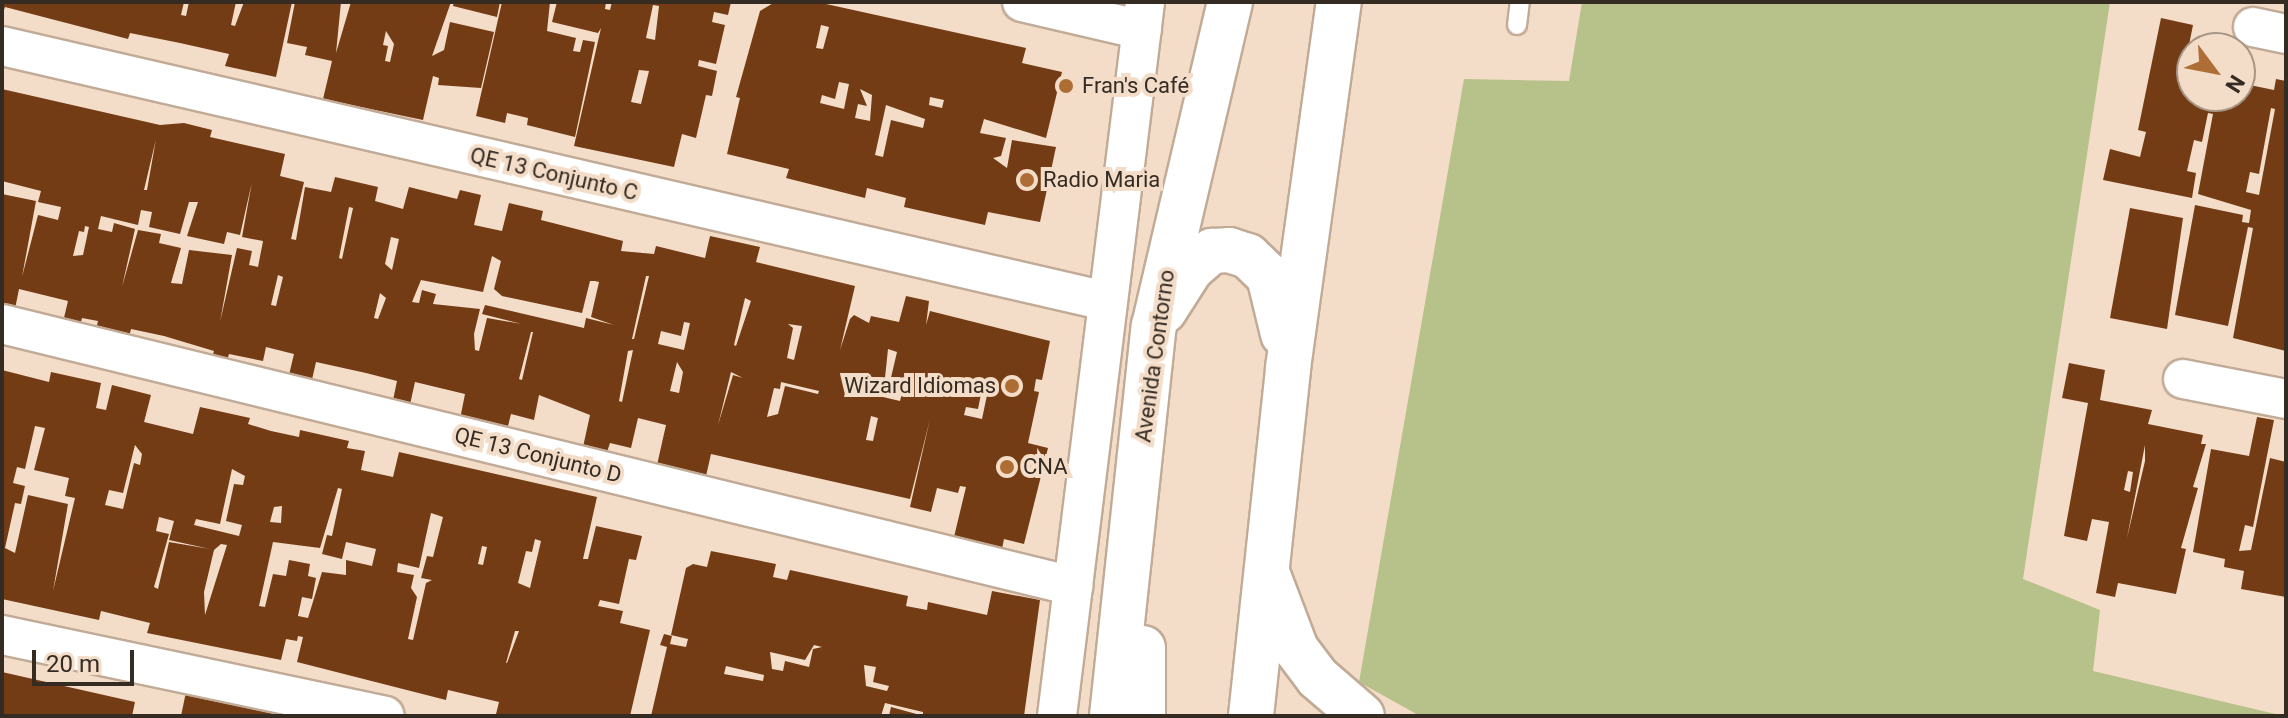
<!DOCTYPE html>
<meta charset="utf-8">
<style>
body{margin:0}
#map{position:relative;width:2288px;height:718px;overflow:hidden;background:#f4ddc8;font-family:Roboto,sans-serif}
div>[style]{position:absolute}
[style*='--x']{left:calc(var(--x)*1px);top:calc(var(--y)*1px);width:calc(var(--w)*1px);rotate:calc(var(--a)*1deg)}
.green>*{inset:0;background:#b7c18a}
.building>*{inset:0;background:#743c14}
.roads{filter:drop-shadow(2px 0 #c1ab97) drop-shadow(-2px 0 #c1ab97) drop-shadow(0 2px #c1ab97) drop-shadow(0 -2px #c1ab97)}
.service>*{height:18px;margin:-9px;padding:0 9px;transform-origin:9px;border-radius:9px;background:#fff}
.minor>*{height:38px;margin:-19px;padding:0 19px;transform-origin:19px;border-radius:19px;background:#fff}
.secondary>*{height:44px;margin:-22px;padding:0 22px;transform-origin:22px;border-radius:22px;background:#fff}
.dots>*{width:22px;height:22px;translate:-50% -50%;box-sizing:border-box;border:4px solid #f4ddc8;border-radius:50%}
span{translate:-50% -50%;white-space:nowrap;text-align:center;line-height:1.15;-webkit-text-stroke:8px #f4ddc8;paint-order:stroke}
.poi-label{font-size:22px;color:#342b23}
.left{translate:0 -50%;text-align:left}
.right{translate:-100% -50%;text-align:right}
.street-label{font-size:22px;color:#342b23}
.frame{position:absolute;inset:0;border:4px solid #342b23;pointer-events:none}
.north{position:absolute;left:2176px;top:32px;width:80px;height:80px;box-sizing:border-box;background:#f4ddc8;border:2px solid #a79686;border-radius:50%;rotate:122deg;font-size:22px;font-weight:700;line-height:32px;text-align:center;color:#342b23}
.north::after{content:'';display:block;margin:auto;width:28px;height:36px;background:#ad6d35;clip-path:polygon(50% 0,100% 100%,50% 72%,0 100%)}
.scale{position:absolute;left:32px;top:650px;width:102px;height:36px;box-sizing:border-box;border:4px solid #342b23;border-top:0;padding-left:10px;font-size:24px;line-height:28px;white-space:nowrap;color:#342b23;-webkit-text-stroke:6px #f4ddc8;paint-order:stroke}
</style>
<div id="map">
<div class="green">
<i style="clip-path:polygon(1582px 2px,2110px 2px,2023px 579px,2100px 610px,2093px 671px,2284px 716px,1420px 716px,1359px 682px,1464px 79px,1569px 81px)"></i>
</div>
<div class="building">
<i style="clip-path:polygon(2px 2px,184px 2px,181px 15px,186px 16px,189px 2px,236px 2px,231px 25px,235px 26px,244px 2px,292px 2px,276px 77px,225px 66px,229px 54px,180px 43px,130px 33px,128px 39px,5px 7px,2px 15px)"></i>
<i style="clip-path:polygon(evenodd,295px 2px,341px 2px,336px 53px,351px 2px,451px 2px,432px 56px,444px 50px,450px 22px,494px 32px,481px 88px,438px 85px,439px 78px,433px 76px,423px 120px,323px 99px,332px 61px,305px 55px,307px 47px,287px 43px,295px 2px,386px 31px,394px 44px,390px 62px,385px 61px,388px 46px,383px 45px,386px 31px)"></i>
<i style="clip-path:polygon(454px 2px,500px 2px,497px 17px,453px 6px)"></i>
<i style="clip-path:polygon(502px 2px,550px 2px,547px 31px,576px 38px,573px 51px,580px 52px,583px 40px,595px 42px,575px 137px,527px 125px,528px 118px,507px 113px,505px 123px,476px 116px)"></i>
<i style="clip-path:polygon(evenodd,557px 2px,606px 2px,605px 9px,610px 10px,612px 2px,731px 2px,728px 15px,714px 12px,712px 22px,725px 25px,716px 64px,699px 60px,698px 66px,717px 71px,712px 96px,706px 95px,696px 138px,682px 134px,674px 167px,574px 146px,601px 28px,598px 33px,552px 22px,557px 2px,653px 5px,659px 6px,655px 40px,646px 38px,653px 5px,557px 2px,639px 70px,649px 71px,641px 104px,631px 102px,639px 70px)"></i>
<i style="clip-path:polygon(evenodd,775px 2px,817px 2px,1026px 48px,1022px 63px,1062px 72px,1046px 138px,984px 119px,980px 133px,1006px 138px,1001px 156px,993px 158px,1007px 168px,1012px 140px,1056px 147px,1040px 222px,988px 212px,985px 225px,944px 216px,904px 207px,906px 198px,867px 188px,865px 198px,786px 178px,789px 169px,727px 154px,740px 98px,736px 97px,760px 11px,775px 2px,821px 25px,829px 27px,823px 49px,816px 48px,821px 25px,775px 2px,839px 82px,849px 84px,844px 109px,820px 103px,822px 95px,835px 99px,839px 82px,775px 2px,860px 89px,872px 95px,870px 121px,855px 118px,858px 104px,867px 106px,860px 89px,775px 2px,930px 97px,944px 100px,942px 108px,929px 105px,930px 97px,775px 2px,886px 105px,925px 119px,923px 128px,891px 120px,883px 157px,875px 155px,886px 105px)"></i>
<i style="clip-path:polygon(evenodd,2161px 18px,2193px 25px,2187px 55px,2192px 56px,2192px 96px,2240px 96px,2240px 83px,2274px 90px,2276px 79px,2286px 81px,2286px 351px,2233px 338px,2253px 228px,2248px 227px,2228px 326px,2175px 315px,2195px 205px,2243px 215px,2242px 222px,2249px 223px,2251px 210px,2198px 194px,2213px 114px,2208px 113px,2202px 142px,2194px 140px,2187px 171px,2196px 173px,2192px 198px,2103px 180px,2110px 149px,2140px 157px,2146px 132px,2138px 130px,2161px 18px,2271px 108px,2275px 109px,2259px 195px,2246px 192px,2250px 172px,2259px 174px,2271px 108px)"></i>
<i style="clip-path:polygon(evenodd,2px 89px,160px 125px,184px 123px,212px 130px,210px 137px,285px 154px,280px 176px,304px 182px,291px 239px,296px 240px,305px 187px,331px 192px,335px 177px,378px 187px,375px 201px,403px 209px,409px 187px,457px 199px,460px 190px,481px 195px,474px 225px,502px 231px,509px 203px,543px 211px,541px 220px,623px 241px,621px 251px,654px 254px,656px 246px,705px 258px,710px 236px,760px 247px,756px 262px,855px 286px,840px 350px,850px 319px,854px 315px,869px 323px,871px 316px,899px 322px,906px 296px,929px 301px,926px 325px,930px 311px,1050px 341px,1042px 380px,1036px 379px,1034px 391px,1039px 392px,1028px 443px,1048px 448px,1024px 544px,1004px 539px,1002px 549px,954px 537px,966px 487px,960px 486px,958px 493px,937px 488px,931px 512px,910px 507px,930px 419px,910px 499px,711px 454px,706px 476px,657px 465px,666px 425px,638px 418px,631px 448px,610px 443px,607px 452px,583px 447px,590px 415px,539px 395px,534px 420px,511px 414px,507px 430px,460px 419px,465px 394px,415px 382px,409px 409px,392px 405px,397px 381px,366px 373px,316px 362px,311px 384px,288px 379px,294px 354px,266px 347px,263px 361px,229px 354px,226px 364px,211px 361px,214px 351px,164px 336px,131px 329px,128px 341px,95px 334px,98px 321px,82px 318px,79px 330px,62px 326px,68px 301px,19px 289px,14px 314px,2px 312px,2px 194px,36px 201px,22px 277px,38px 215px,58px 220px,61px 207px,38px 202px,41px 191px,2px 181px,2px 89px,156px 139px,147px 190px,144px 190px,156px 139px,2px 89px,252px 182px,242px 237px,263px 241px,258px 267px,249px 265px,252px 251px,237px 248px,220px 322px,232px 255px,189px 250px,182px 284px,171px 283px,181px 248px,159px 243px,161px 234px,138px 230px,122px 287px,135px 229px,114px 223px,112px 232px,98px 229px,101px 216px,138px 225px,141px 210px,152px 212px,149px 227px,180px 234px,189px 202px,198px 202px,187px 236px,224px 244px,227px 232px,240px 235px,252px 182px,2px 89px,349px 207px,353px 208px,342px 259px,339px 258px,349px 207px,2px 89px,85px 226px,89px 227px,83px 255px,73px 256px,79px 231px,84px 232px,85px 226px,2px 89px,391px 237px,399px 239px,392px 270px,385px 264px,391px 237px,2px 89px,492px 256px,501px 261px,494px 289px,502px 296px,582px 313px,590px 281px,595px 281px,599px 282px,591px 317px,614px 325px,586px 318px,584px 328px,485px 305px,482px 314px,522px 324px,487px 318px,479px 351px,475px 350px,474px 334px,480px 309px,433px 304px,436px 294px,422px 290px,419px 303px,412px 302px,421px 280px,483px 292px,492px 256px,2px 89px,278px 275px,283px 277px,276px 306px,271px 305px,278px 275px,2px 89px,646px 276px,649px 276px,634px 339px,632px 339px,646px 276px,2px 89px,380px 293px,386px 298px,378px 319px,374px 318px,380px 293px,2px 89px,745px 298px,751px 301px,736px 346px,734px 345px,745px 298px,2px 89px,684px 322px,690px 323px,684px 350px,658px 344px,661px 331px,681px 336px,684px 322px,2px 89px,788px 324px,802px 326px,794px 360px,787px 358px,793px 328px,788px 324px,2px 89px,531px 332px,533px 332px,522px 380px,519px 379px,531px 332px,2px 89px,888px 349px,897px 352px,889px 386px,903px 389px,900px 401px,883px 397px,888px 349px,2px 89px,633px 350px,622px 402px,619px 401px,628px 351px,633px 350px,2px 89px,677px 362px,683px 372px,679px 393px,670px 391px,677px 362px,2px 89px,731px 372px,743px 378px,733px 375px,718px 425px,731px 372px,2px 89px,781px 382px,819px 391px,818px 394px,785px 386px,778px 414px,767px 417px,774px 388px,780px 389px,781px 382px,2px 89px,981px 394px,987px 395px,982px 419px,964px 415px,966px 407px,978px 409px,981px 394px,2px 89px,871px 416px,878px 418px,873px 441px,866px 440px,871px 416px)"></i>
<i style="clip-path:polygon(2130px 208px,2183px 218px,2167px 329px,2110px 318px)"></i>
<i style="clip-path:polygon(evenodd,2069px 363px,2105px 370px,2100px 400px,2152px 410px,2148px 424px,2203px 435px,2201px 444px,2206px 444px,2193px 487px,2198px 488px,2181px 548px,2186px 549px,2176px 594px,2118px 583px,2115px 597px,2096px 593px,2109px 522px,2092px 519px,2087px 541px,2064px 536px,2088px 403px,2062px 398px,2069px 363px,2145px 445px,2145px 461px,2127px 538px,2145px 445px,2069px 363px,2128px 471px,2133px 472px,2130px 492px,2124px 490px,2128px 471px)"></i>
<i style="clip-path:polygon(evenodd,2px 370px,49px 382px,51px 372px,101px 383px,96px 408px,106px 410px,112px 385px,151px 395px,144px 422px,193px 434px,200px 407px,250px 418px,248px 424px,271px 431px,299px 437px,300px 430px,349px 441px,347px 448px,365px 451px,361px 470px,393px 477px,399px 452px,597px 497px,583px 559px,588px 559px,596px 526px,642px 536px,636px 560px,629px 559px,619px 604px,600px 600px,598px 606px,623px 611px,620px 623px,650px 630px,630px 716px,506px 716px,496px 714px,499px 702px,448px 690px,446px 700px,297px 662px,303px 637px,298px 636px,297px 641px,286px 639px,281px 660px,147px 633px,150px 623px,101px 611px,99px 620px,2px 599px,2px 370px,35px 426px,45px 428px,34px 470px,69px 478px,65px 496px,75px 498px,53px 591px,68px 504px,28px 495px,15px 553px,5px 548px,15px 503px,21px 504px,25px 486px,13px 483px,17px 467px,25px 469px,35px 426px,2px 370px,135px 445px,142px 454px,140px 465px,134px 463px,123px 509px,105px 505px,109px 490px,123px 493px,135px 445px,2px 370px,232px 469px,245px 476px,243px 485px,234px 484px,226px 521px,242px 525px,239px 536px,194px 525px,196px 519px,220px 524px,232px 469px,2px 370px,338px 488px,342px 489px,332px 536px,327px 535px,322px 554px,342px 559px,346px 542px,376px 549px,372px 566px,346px 560px,346px 575px,322px 572px,308px 618px,298px 616px,302px 597px,312px 599px,316px 578px,308px 576px,310px 564px,289px 560px,286px 576px,273px 574px,265px 607px,259px 606px,273px 542px,320px 548px,338px 488px,2px 370px,282px 506px,281px 523px,270px 522px,274px 507px,282px 506px,2px 370px,431px 513px,443px 517px,433px 557px,427px 556px,421px 578px,432px 580px,426px 583px,413px 640px,408px 639px,417px 597px,411px 588px,414px 575px,397px 572px,398px 563px,419px 568px,431px 513px,2px 370px,159px 517px,174px 521px,169px 540px,210px 549px,169px 542px,158px 589px,154px 587px,169px 534px,156px 531px,159px 517px,2px 370px,535px 539px,541px 541px,530px 588px,518px 583px,526px 551px,532px 552px,535px 539px,2px 370px,221px 544px,227px 545px,205px 615px,204px 592px,214px 550px,221px 544px,2px 370px,482px 546px,487px 547px,483px 565px,478px 564px,482px 546px,2px 370px,515px 631px,519px 631px,507px 663px,506px 663px,515px 631px)"></i>
<i style="clip-path:polygon(2257px 417px,2274px 420px,2253px 527px,2245px 525px,2239px 551px,2251px 550px,2270px 458px,2286px 462px,2286px 597px,2241px 589px,2244px 571px,2224px 567px,2225px 559px,2193px 552px,2211px 449px,2249px 456px)"></i>
<i style="clip-path:polygon(evenodd,711px 551px,776px 564px,773px 577px,787px 580px,790px 570px,908px 596px,906px 606px,927px 610px,928px 602px,987px 615px,992px 591px,1040px 600px,1024px 716px,923px 716px,923px 712px,885px 703px,881px 716px,651px 716px,667px 647px,660px 645px,664px 634px,672px 636px,670px 644px,686px 647px,688px 639px,671px 635px,686px 568px,693px 564px,707px 567px,711px 551px,814px 645px,822px 647px,813px 649px,809px 667px,785px 661px,783px 671px,772px 669px,770px 652px,805px 660px,814px 645px,711px 551px,864px 665px,876px 667px,873px 682px,889px 686px,887px 691px,866px 686px,864px 665px,711px 551px,726px 666px,764px 675px,763px 681px,724px 674px,726px 666px)"></i>
<i style="clip-path:polygon(2px 672px,135px 702px,132px 716px,2px 716px)"></i>
<i style="clip-path:polygon(186px 692px,294px 716px,181px 716px)"></i>
<i style="clip-path:polygon(891px 707px,920px 715px,920px 716px,889px 716px)"></i>
</div>
<div class="roads">
<div class="service">
<i style="--x:1517;--y:25;--w:23;--a:-83"></i>
</div>
<div class="minor">
<i style="--x:1022;--y:2;--w:123;--a:13.1"></i>
<i style="--x:2253;--y:27;--w:34;--a:12"></i>
<i style="--x:2;--y:46;--w:1133;--a:13.01"></i>
<i style="--x:2;--y:324;--w:1103;--a:13.75"></i>
<i style="--x:2183;--y:379;--w:105;--a:11"></i>
<i style="--x:2;--y:635;--w:391;--a:11.9"></i>
<i style="--x:1057;--y:716;--w:719;--a:-82.97"></i>
</div>
<div class="secondary">
<i style="--x:1164;--y:311;--w:50;--a:-57.3"></i>
<i style="--x:1191;--y:269;--w:28;--a:-41"></i>
<i style="--x:1212;--y:251;--w:17;--a:-3"></i>
<i style="--x:1229;--y:250;--w:20;--a:18"></i>
<i style="--x:1248;--y:256;--w:29;--a:44"></i>
<i style="--x:1269;--y:276;--w:60;--a:76.4"></i>
<i style="--x:1268;--y:575;--w:79;--a:69.3"></i>
<i style="--x:1296;--y:649;--w:36;--a:53"></i>
<i style="--x:1318;--y:678;--w:58;--a:40.8"></i>
<i style="--x:1143;--y:648;--w:68;--a:90"></i>
<i style="--x:1112;--y:716;--w:392;--a:-83.9"></i>
<i style="--x:1154;--y:326;--w:333;--a:-76.8"></i>
<i style="--x:1251;--y:716;--w:350;--a:-83.9"></i>
<i style="--x:1288;--y:368;--w:370;--a:-82.1"></i>
</div>
</div>
<div class="dots">
<i style="left:1066px;top:86px;background:#ad6d35"></i>
<i style="left:1027px;top:180px;background:#ad6d35"></i>
<i style="left:1012px;top:386px;background:#ad6d35"></i>
<i style="left:1007px;top:467px;background:#ad6d35"></i>
</div>
<div class="poi-label">
<span class="left" style="left:1082px;top:86px">Fran's Café</span>
<span class="left" style="left:1043px;top:180px">Radio Maria</span>
<span class="right" style="left:996px;top:386px">Wizard Idiomas</span>
<span class="left" style="left:1023px;top:467px">CNA</span>
</div>
<div class="street-label">
<span style="left:554px;top:174px;rotate:13deg">QE 13 Conjunto C</span>
<span style="left:1155px;top:356px;rotate:-82deg">Avenida Contorno</span>
<span style="left:538px;top:455px;rotate:14deg">QE 13 Conjunto D</span>
</div>
<div class="frame"></div>
<div class="north">N</div>
<div class="scale">20 m</div>
</div>
